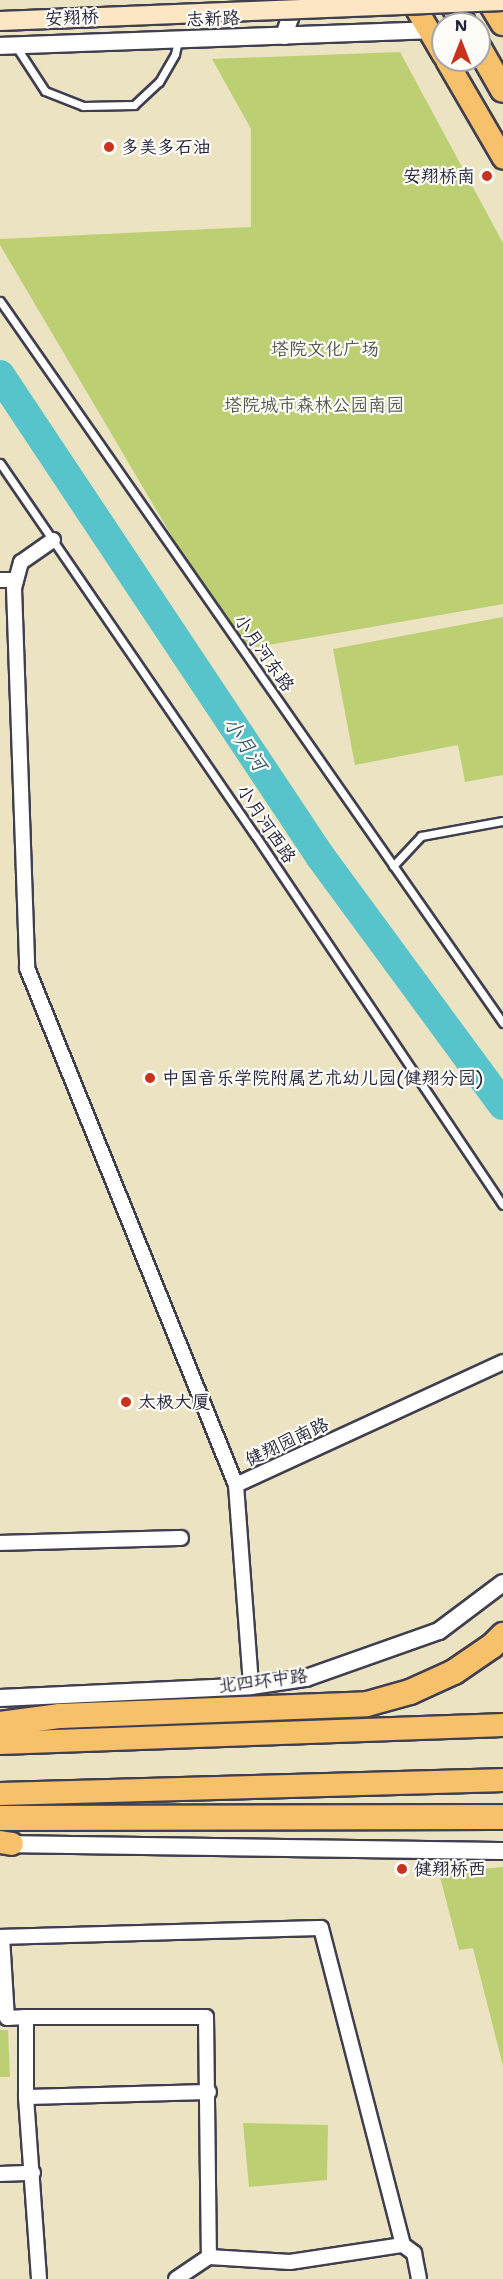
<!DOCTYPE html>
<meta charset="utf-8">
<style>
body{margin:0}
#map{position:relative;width:503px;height:2279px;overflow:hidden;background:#ece3c3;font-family:"Shantell Sans","LXGW WenKai TC",sans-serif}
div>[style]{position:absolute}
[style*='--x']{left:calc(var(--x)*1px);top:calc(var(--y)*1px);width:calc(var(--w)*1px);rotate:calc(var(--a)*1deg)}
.green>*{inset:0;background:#bccf73}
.river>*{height:30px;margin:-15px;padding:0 15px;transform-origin:15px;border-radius:15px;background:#56c4ca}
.roads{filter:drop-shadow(2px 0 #403f4f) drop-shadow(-2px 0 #403f4f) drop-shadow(0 2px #403f4f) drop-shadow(0 -2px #403f4f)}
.service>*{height:7px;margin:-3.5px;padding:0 3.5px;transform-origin:3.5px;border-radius:3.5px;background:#fff}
.minor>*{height:14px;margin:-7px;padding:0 7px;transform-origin:7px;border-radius:7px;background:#fff}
.tertiary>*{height:16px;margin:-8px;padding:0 8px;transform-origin:8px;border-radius:8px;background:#fff}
.primary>*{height:21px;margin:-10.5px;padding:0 10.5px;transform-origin:10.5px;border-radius:10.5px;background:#f7c06b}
.trunk>*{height:22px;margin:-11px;padding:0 11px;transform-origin:11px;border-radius:11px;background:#f7c06b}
.motorway>*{height:24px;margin:-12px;padding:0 12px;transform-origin:12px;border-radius:12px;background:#f7c06b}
.bridges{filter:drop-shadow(2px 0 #403f4f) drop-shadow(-2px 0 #403f4f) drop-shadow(0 2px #403f4f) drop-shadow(0 -2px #403f4f)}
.secondary-bridge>*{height:18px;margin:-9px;padding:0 9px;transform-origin:9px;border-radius:9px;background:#fce6c4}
.dots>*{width:16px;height:16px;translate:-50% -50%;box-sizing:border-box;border:3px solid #fdfcf7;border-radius:50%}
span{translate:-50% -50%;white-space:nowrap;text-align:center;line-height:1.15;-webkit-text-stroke:4.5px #fdfcf7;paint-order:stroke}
.street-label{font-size:18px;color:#22223b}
.poi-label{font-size:18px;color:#22223b}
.left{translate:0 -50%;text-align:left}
.right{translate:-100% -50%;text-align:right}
.park-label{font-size:18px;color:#50564c}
.water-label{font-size:20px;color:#345b6d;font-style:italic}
.north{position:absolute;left:431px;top:12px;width:60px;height:60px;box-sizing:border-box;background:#fdfcf7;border:2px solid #a5a5ac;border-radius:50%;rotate:0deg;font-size:16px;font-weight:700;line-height:24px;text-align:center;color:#22223b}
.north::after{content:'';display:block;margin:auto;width:21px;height:27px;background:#c8321e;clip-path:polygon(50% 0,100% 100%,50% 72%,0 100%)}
</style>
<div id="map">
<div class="green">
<i style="clip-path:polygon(400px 52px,503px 243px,503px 604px,239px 650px,0 245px,0 239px,251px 227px,251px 129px,212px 59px)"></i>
<i style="clip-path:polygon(503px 617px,503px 775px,465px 782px,458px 745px,355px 765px,333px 649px)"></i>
<i style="clip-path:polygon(503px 1867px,503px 2066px,473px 1948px,459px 1950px,439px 1873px)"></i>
<i style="clip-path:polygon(0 2030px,8px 2030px,10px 2077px,0 2077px)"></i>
<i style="clip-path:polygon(243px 2123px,328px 2125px,327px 2180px,249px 2187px)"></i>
</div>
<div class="river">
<i style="--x:0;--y:375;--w:578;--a:56.36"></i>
<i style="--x:320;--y:856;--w:309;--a:53.7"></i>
</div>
<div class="roads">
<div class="service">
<i style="--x:17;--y:48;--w:51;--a:56.9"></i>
<i style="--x:45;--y:91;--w:41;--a:21.5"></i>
<i style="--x:83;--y:106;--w:51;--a:-1.1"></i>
<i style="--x:134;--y:105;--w:34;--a:-43"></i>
<i style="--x:159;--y:82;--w:32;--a:-60"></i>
<i style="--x:175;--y:54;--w:13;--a:-77"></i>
<i style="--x:0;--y:301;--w:880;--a:55.14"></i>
<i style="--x:0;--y:463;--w:451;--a:55.6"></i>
<i style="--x:255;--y:835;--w:445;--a:56.2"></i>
<i style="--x:393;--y:866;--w:41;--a:-47"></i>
<i style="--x:421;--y:836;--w:83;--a:-10.4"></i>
</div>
<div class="minor">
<i style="--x:53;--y:540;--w:39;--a:145"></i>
<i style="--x:21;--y:562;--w:27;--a:105"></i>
<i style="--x:14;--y:588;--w:380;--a:88"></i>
<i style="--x:27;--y:968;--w:558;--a:67.99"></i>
<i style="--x:236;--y:1485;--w:202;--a:85.7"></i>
<i style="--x:0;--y:580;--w:16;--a:0"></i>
<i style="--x:236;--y:1485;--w:294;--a:-24.7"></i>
<i style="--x:0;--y:1543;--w:181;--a:-1.6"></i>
<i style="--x:0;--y:1937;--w:321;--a:-1.6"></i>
<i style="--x:321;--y:1928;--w:327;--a:75.5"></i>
<i style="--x:403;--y:2245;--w:14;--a:36"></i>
<i style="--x:414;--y:2253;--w:26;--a:79"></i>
<i style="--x:2;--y:1937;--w:81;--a:86.5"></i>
<i style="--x:7;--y:2018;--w:19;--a:-3"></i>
<i style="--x:26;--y:2017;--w:80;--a:90"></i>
<i style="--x:26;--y:2097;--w:182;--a:85.9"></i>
<i style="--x:26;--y:2017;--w:180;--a:0"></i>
<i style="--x:206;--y:2017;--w:240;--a:89.3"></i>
<i style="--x:209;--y:2257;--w:81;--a:3.5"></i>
<i style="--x:290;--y:2262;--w:114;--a:-8.6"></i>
<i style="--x:26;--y:2097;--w:183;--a:-1.6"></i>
<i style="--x:0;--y:2174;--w:33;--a:-2"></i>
<i style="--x:176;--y:2279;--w:40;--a:-34"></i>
</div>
<div class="tertiary">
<i style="--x:284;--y:36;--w:19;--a:-72"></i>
<i style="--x:290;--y:18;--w:18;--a:-87"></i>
<i style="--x:0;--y:46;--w:428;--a:-2.1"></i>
<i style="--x:0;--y:1698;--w:251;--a:-2.7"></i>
<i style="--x:251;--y:1686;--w:56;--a:-8.3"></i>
<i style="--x:306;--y:1678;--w:141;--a:-19.5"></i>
<i style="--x:439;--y:1631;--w:80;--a:-36.9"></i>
<i style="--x:1;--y:1844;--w:502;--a:0.8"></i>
</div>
<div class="primary">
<i style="--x:411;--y:0;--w:64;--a:59.8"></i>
<i style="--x:446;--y:60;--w:113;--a:59.8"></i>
</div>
<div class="trunk">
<i style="--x:0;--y:1743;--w:503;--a:-2.05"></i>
<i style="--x:0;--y:1794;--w:503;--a:-1.59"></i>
<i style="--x:0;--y:1842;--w:12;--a:9"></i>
</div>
<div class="motorway">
<i style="--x:450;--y:0;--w:28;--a:60"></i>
<i style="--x:489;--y:0;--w:27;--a:59"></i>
<i style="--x:479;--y:48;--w:48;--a:60.3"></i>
<i style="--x:0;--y:1724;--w:61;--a:-7.6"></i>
<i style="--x:60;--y:1716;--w:307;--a:-2.2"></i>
<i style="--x:367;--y:1704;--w:45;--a:-15.6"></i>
<i style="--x:410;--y:1692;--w:48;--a:-24.4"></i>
<i style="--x:454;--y:1672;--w:46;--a:-34.4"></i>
<i style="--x:492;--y:1646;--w:16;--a:-45"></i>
<i style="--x:0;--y:1818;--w:503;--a:-0.11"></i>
</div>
</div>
<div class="bridges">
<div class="secondary-bridge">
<i style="--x:0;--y:21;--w:503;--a:-2.28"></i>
</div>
</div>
<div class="dots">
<i style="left:109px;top:147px;background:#c8321e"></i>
<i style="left:487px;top:176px;background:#c8321e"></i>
<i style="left:150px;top:1078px;background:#c8321e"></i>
<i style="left:126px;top:1402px;background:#c8321e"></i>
<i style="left:402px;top:1869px;background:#c8321e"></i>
</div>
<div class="street-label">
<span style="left:72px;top:18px;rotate:-3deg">安翔桥</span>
<span style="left:213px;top:19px;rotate:-2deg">志新路</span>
<span style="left:264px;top:653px;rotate:55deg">小月河东路</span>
<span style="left:266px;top:824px;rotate:56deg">小月河西路</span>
<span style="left:287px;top:1442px;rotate:-25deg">健翔园南路</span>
<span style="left:263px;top:1681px;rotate:-7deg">北四环中路</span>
</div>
<div class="poi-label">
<span class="left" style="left:121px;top:147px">多美多石油</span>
<span class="right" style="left:475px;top:176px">安翔桥南</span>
<span class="left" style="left:162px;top:1078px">中国音乐学院附属艺术幼儿园(健翔分园)</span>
<span class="left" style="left:138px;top:1402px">太极大厦</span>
<span class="left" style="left:414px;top:1869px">健翔桥西</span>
</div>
<div class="park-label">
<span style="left:325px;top:349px">塔院文化广场</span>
<span style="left:314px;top:405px">塔院城市森林公园南园</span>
</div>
<div class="water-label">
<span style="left:245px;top:744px;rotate:56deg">小月河</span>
</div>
<div class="north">N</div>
</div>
